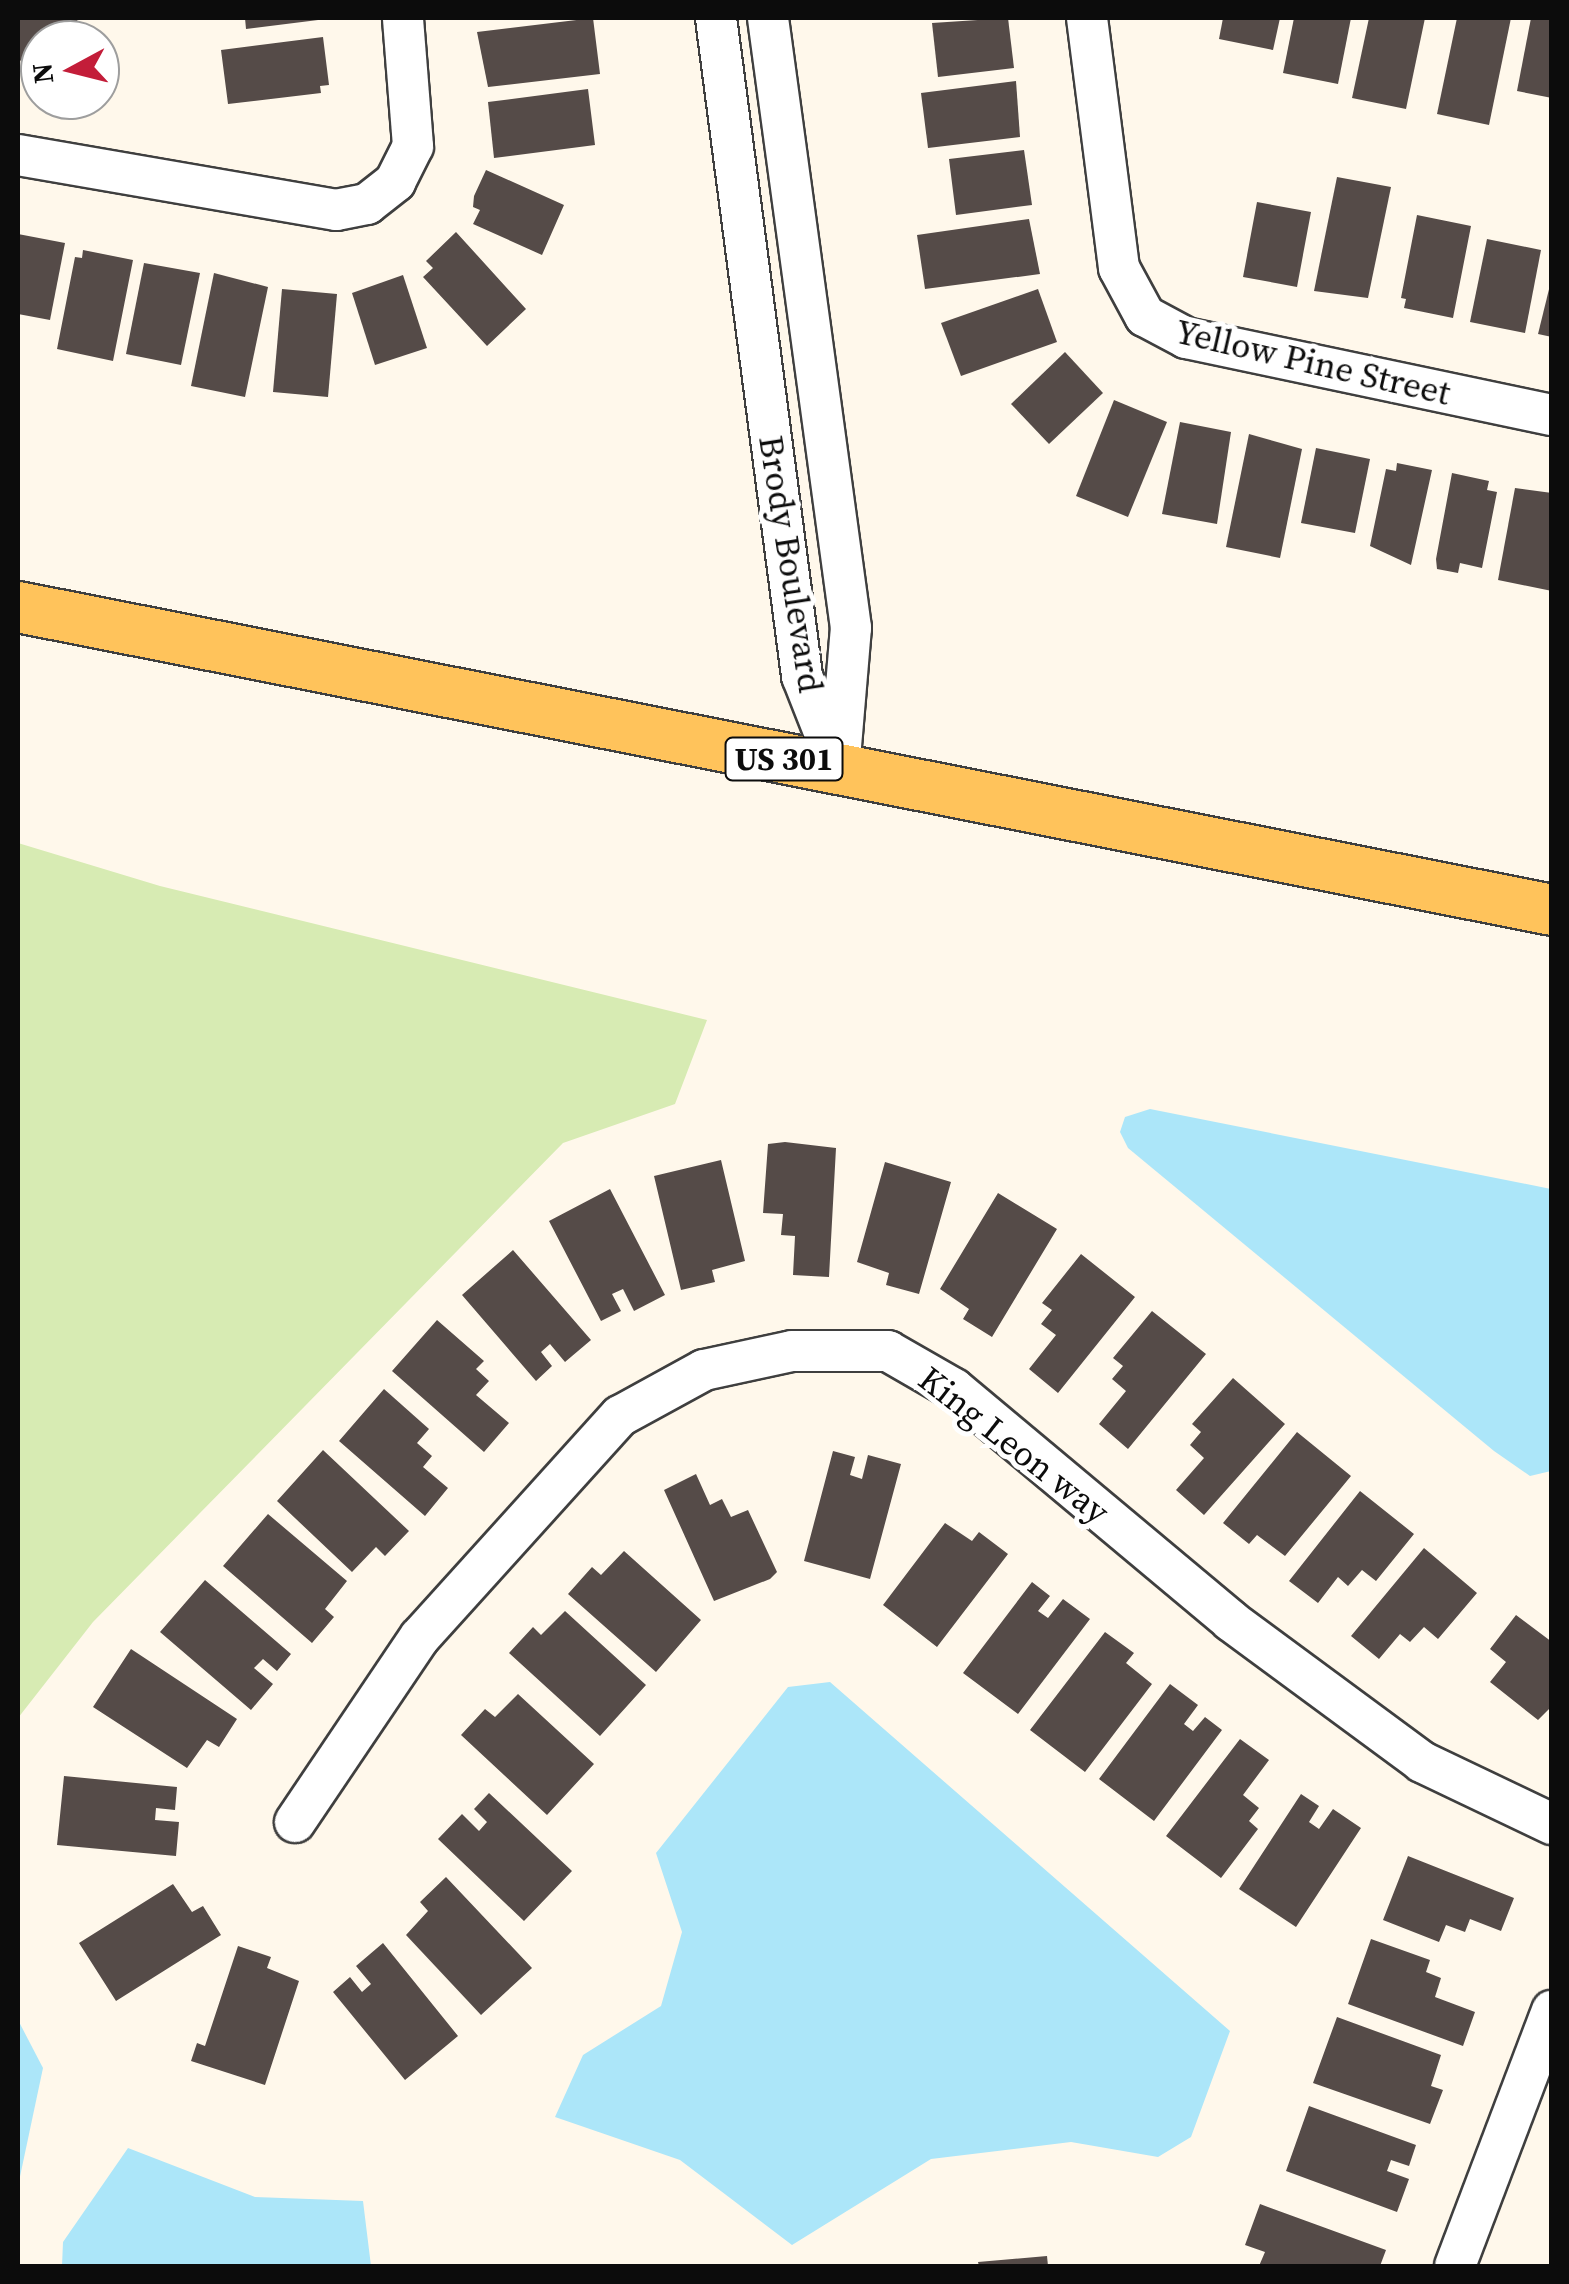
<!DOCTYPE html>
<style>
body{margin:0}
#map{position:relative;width:1569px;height:2284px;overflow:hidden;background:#fff8eb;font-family:"Source Serif 4",serif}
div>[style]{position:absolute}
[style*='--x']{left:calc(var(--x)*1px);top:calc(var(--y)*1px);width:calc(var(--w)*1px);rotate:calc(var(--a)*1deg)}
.green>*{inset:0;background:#d7ebb3}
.water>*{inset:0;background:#ace6f9}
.building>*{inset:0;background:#554b48}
.roads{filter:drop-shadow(2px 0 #3f3f3f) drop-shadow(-2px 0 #3f3f3f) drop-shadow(0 2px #3f3f3f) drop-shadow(0 -2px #3f3f3f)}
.minor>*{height:40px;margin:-20px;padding:0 20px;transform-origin:20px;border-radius:20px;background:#fff}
.major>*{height:50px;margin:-25px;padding:0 25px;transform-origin:25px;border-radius:25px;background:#ffc35b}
span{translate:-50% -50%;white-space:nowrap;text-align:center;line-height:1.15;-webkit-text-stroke:10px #fff;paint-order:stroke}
.shield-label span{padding:2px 8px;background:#fff;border:2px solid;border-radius:8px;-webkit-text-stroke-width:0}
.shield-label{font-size:32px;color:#0c0c0c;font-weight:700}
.street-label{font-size:35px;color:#0c0c0c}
.frame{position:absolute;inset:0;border:20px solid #0c0c0c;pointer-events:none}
.north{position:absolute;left:20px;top:20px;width:100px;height:100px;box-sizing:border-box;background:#fff;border:2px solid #9e9e9e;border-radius:50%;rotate:263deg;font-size:28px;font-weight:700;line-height:40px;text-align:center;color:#0c0c0c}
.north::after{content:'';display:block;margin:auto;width:35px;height:45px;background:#c31d39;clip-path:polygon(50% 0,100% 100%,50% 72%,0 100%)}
</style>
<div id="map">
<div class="green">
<i style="clip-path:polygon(18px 843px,160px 886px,707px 1020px,675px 1104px,563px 1143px,93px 1622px,18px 1718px)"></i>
</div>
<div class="water">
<i style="clip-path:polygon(1150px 1109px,1551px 1189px,1551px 1471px,1530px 1476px,1494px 1451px,1128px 1148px,1120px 1132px,1125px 1117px)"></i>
<i style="clip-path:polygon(830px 1682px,1230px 2031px,1191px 2137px,1158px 2157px,1071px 2142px,931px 2159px,792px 2245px,680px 2160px,555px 2117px,583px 2055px,661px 2006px,682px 1932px,656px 1853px,788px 1687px)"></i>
<i style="clip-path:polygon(18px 2020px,43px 2068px,18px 2186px)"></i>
<i style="clip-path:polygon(128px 2148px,255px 2197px,363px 2201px,371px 2266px,62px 2266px,63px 2242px)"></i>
</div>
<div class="building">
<i style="clip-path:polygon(18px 18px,77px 18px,80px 40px,40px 40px,40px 58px,18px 61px)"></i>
<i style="clip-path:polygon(245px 18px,317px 18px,318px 20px,246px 29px)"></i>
<i style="clip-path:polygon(593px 18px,600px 74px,488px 87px,477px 32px)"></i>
<i style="clip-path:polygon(1008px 18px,1014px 68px,938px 77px,932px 23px)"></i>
<i style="clip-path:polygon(1223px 18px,1280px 18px,1273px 50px,1219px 39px)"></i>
<i style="clip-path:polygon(1294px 18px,1351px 18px,1338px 84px,1283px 73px)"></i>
<i style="clip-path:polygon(1369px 18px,1425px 18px,1406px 109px,1352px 98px)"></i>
<i style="clip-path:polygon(1457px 18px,1511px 18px,1489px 125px,1437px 114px)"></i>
<i style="clip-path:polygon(1531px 18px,1552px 20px,1552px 98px,1517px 91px)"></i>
<i style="clip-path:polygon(323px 37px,329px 85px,320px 86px,321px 93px,228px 104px,221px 50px)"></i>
<i style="clip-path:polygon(1016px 81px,1020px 137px,928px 148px,921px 93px)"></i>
<i style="clip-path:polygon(588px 89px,595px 145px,494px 158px,488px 102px)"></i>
<i style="clip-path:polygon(1024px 150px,1032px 205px,956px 215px,949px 159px)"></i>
<i style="clip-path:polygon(486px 170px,564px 205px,542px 255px,473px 224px,480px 210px,473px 207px,474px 196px)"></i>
<i style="clip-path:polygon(1337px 177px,1391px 187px,1368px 298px,1314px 291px)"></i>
<i style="clip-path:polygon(1257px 202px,1311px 212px,1297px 287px,1243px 277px)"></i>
<i style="clip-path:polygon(1417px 215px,1471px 226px,1453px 318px,1404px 308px,1406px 299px,1401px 298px)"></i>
<i style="clip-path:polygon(1029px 219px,1040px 274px,925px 289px,917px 235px)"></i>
<i style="clip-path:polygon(456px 232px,526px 309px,487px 346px,423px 277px,433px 268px,426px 261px)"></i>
<i style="clip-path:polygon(18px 234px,65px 243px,50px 320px,18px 314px)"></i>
<i style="clip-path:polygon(1487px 239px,1541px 250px,1525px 333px,1470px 322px)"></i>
<i style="clip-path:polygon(83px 250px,133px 260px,113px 361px,57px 349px,75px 257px,82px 258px)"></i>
<i style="clip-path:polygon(144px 263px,200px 273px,181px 365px,126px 354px)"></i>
<i style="clip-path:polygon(214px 273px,268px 287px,245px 397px,191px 386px)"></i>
<i style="clip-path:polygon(403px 275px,427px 348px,375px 365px,352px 293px)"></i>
<i style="clip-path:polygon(1552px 277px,1552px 337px,1538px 334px)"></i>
<i style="clip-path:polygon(282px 289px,337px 294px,328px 397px,273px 392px)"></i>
<i style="clip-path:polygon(1038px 289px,1057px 342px,961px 376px,941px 323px)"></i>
<i style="clip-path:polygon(1065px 352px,1103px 393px,1049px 444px,1011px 404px)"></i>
<i style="clip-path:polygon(1114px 400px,1167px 422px,1128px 517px,1076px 496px)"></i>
<i style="clip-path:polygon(1180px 422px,1231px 432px,1217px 524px,1162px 514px)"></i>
<i style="clip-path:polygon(1249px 434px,1302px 449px,1280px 558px,1226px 547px)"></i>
<i style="clip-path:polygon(1316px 448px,1370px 459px,1355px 533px,1301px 523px)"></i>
<i style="clip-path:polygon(1397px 463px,1432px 470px,1411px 565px,1370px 546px,1386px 469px,1396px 471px)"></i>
<i style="clip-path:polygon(1452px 473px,1489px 481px,1487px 490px,1497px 492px,1482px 568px,1460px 563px,1458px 573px,1437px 569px,1436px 559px)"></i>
<i style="clip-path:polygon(1515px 488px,1552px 493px,1552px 591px,1498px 580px)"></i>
<i style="clip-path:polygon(785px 1142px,836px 1148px,829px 1277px,793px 1275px,795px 1236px,781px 1235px,783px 1214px,763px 1213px,768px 1144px)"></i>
<i style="clip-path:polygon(721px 1160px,745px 1261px,712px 1270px,715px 1282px,681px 1290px,654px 1176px)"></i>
<i style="clip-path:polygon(885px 1162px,951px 1182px,919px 1294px,886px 1285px,889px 1273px,857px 1262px)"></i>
<i style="clip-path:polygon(610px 1189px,665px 1295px,634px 1311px,623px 1289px,612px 1294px,621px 1311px,601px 1321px,549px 1221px)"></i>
<i style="clip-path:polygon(998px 1193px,1057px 1229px,992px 1337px,963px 1319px,969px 1309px,940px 1289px)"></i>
<i style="clip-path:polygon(513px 1250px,591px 1340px,565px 1362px,550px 1344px,541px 1352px,552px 1366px,536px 1381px,462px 1295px)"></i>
<i style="clip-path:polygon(1081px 1254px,1135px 1297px,1058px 1393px,1029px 1369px,1056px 1335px,1041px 1324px,1052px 1310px,1042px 1303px)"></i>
<i style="clip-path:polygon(1152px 1311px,1206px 1354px,1128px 1449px,1099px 1424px,1126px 1391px,1112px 1379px,1123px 1366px,1113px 1358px)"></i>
<i style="clip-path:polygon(437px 1320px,484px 1361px,476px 1369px,489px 1381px,476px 1395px,509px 1423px,484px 1452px,392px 1371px)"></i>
<i style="clip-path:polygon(1233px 1378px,1285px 1424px,1204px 1515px,1176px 1490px,1204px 1458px,1190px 1445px,1201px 1432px,1192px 1424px)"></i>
<i style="clip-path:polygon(384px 1389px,429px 1429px,417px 1443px,432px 1456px,423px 1467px,448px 1488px,425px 1516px,339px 1441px)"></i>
<i style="clip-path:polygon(1297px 1432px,1351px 1476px,1285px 1556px,1257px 1535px,1249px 1544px,1223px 1523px)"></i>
<i style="clip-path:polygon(323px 1450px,409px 1531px,385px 1556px,376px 1547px,352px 1572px,277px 1501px)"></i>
<i style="clip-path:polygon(833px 1451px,855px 1457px,850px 1475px,862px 1479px,868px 1455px,901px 1464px,870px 1579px,804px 1561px)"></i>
<i style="clip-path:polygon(696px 1474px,710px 1505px,722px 1499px,731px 1517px,748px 1510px,777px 1572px,770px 1579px,714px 1601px,664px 1490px)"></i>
<i style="clip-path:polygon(1360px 1491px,1414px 1534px,1376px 1581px,1362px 1570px,1348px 1586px,1338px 1577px,1318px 1603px,1289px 1581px)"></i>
<i style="clip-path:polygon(268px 1514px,347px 1581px,325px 1609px,334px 1617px,312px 1643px,223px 1566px)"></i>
<i style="clip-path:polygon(945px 1523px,972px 1541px,979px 1532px,1008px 1554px,937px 1647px,883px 1605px)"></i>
<i style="clip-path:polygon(1424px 1548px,1477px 1593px,1438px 1639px,1424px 1627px,1410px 1642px,1400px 1634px,1379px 1659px,1351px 1636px)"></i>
<i style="clip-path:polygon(624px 1551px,701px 1620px,656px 1672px,568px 1594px,592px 1567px,601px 1575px)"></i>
<i style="clip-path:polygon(205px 1580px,291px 1654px,277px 1671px,263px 1659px,254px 1668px,273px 1684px,251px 1710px,160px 1632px)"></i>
<i style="clip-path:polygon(1032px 1582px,1050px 1596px,1038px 1611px,1048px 1618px,1063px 1599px,1090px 1619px,1018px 1714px,963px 1673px)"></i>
<i style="clip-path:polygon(565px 1611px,646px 1685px,600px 1736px,509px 1653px,533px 1627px,541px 1635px)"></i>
<i style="clip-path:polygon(1516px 1615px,1552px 1642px,1552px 1706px,1538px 1720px,1490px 1682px,1506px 1662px,1490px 1649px)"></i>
<i style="clip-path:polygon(1105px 1632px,1134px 1653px,1126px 1663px,1152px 1684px,1085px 1772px,1030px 1730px)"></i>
<i style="clip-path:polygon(131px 1649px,237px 1719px,219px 1747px,207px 1740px,187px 1768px,93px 1707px)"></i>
<i style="clip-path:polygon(1170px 1684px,1198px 1705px,1184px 1724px,1193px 1731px,1205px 1717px,1222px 1730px,1154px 1821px,1099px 1779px)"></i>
<i style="clip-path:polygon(518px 1694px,594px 1764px,547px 1815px,461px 1735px,485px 1709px,495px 1717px)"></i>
<i style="clip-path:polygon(1240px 1739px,1269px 1760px,1243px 1795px,1259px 1808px,1249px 1821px,1258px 1829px,1221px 1878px,1166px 1836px)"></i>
<i style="clip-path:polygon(64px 1776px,177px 1787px,175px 1810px,156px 1808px,155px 1820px,179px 1822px,176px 1856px,57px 1845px)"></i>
<i style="clip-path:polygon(489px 1793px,572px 1871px,524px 1921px,438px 1839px,462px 1814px,479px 1831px,487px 1822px,474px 1809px)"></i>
<i style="clip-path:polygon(1301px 1794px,1319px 1806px,1309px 1822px,1319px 1829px,1333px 1809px,1361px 1828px,1296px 1927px,1239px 1889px)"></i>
<i style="clip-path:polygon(1408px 1856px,1514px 1898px,1501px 1931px,1470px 1919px,1465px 1932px,1446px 1925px,1439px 1942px,1383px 1920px)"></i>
<i style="clip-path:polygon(446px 1877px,532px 1968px,481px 2015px,406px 1935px,428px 1911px,420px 1902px)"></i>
<i style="clip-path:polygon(173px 1884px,192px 1912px,203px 1906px,221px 1935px,116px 2001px,79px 1943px)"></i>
<i style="clip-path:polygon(1371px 1939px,1430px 1960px,1426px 1972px,1441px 1978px,1435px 1997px,1475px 2012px,1463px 2046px,1348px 2004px)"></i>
<i style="clip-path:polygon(383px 1943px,458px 2036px,405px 2080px,333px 1992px,350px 1977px,362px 1992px,371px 1984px,356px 1966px)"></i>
<i style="clip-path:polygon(238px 1946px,271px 1957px,267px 1968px,299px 1981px,265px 2085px,191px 2061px,197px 2043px,205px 2046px)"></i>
<i style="clip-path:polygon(1337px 2017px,1441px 2055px,1431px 2086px,1443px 2090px,1430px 2124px,1313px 2083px)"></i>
<i style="clip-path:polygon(1309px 2106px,1416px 2145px,1409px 2166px,1391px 2160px,1387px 2171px,1409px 2179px,1397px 2212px,1286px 2171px)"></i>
<i style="clip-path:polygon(1260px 2204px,1386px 2250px,1380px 2266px,1259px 2266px,1265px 2252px,1245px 2245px)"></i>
<i style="clip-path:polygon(1047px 2256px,1048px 2266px,979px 2266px,978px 2262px)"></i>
</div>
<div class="roads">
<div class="minor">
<i style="--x:716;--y:18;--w:664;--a:82.55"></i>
<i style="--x:802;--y:676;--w:101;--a:68.5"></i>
<i style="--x:839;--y:770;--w:143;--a:-85.2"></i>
<i style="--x:851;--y:628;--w:616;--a:-97.75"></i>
<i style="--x:1087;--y:18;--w:252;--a:82.7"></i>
<i style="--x:1119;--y:268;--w:55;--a:61.6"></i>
<i style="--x:1145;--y:316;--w:47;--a:28.2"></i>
<i style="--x:1186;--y:338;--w:374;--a:11.9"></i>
<i style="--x:18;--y:155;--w:323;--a:9.8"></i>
<i style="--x:336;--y:210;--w:32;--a:-11"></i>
<i style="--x:367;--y:204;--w:36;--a:-38"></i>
<i style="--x:395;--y:182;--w:40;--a:-63.4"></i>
<i style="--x:413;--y:146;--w:128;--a:-94.5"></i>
<i style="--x:295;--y:1822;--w:223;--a:-56"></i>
<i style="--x:420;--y:1637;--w:298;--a:-47.9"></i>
<i style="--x:620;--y:1416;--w:96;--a:-28.7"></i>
<i style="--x:704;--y:1370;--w:90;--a:-12.2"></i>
<i style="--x:792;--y:1351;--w:96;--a:0"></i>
<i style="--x:888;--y:1351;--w:76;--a:29.9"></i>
<i style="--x:954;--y:1389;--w:361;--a:39.9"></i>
<i style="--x:1231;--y:1621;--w:237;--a:36.4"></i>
<i style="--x:1422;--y:1762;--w:144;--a:25.5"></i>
<i style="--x:1455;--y:2266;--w:273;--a:-69.2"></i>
</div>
<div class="major">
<i style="--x:18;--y:607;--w:1564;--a:11.17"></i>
</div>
</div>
<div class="shield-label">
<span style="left:784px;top:759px">US 301</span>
</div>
<div class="street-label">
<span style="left:1313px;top:362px;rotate:13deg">Yellow Pine Street</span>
<span style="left:791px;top:564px;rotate:81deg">Brody Boulevard</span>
<span style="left:1014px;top:1445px;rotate:38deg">King Leon way</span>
</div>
<div class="frame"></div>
<div class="north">N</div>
</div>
